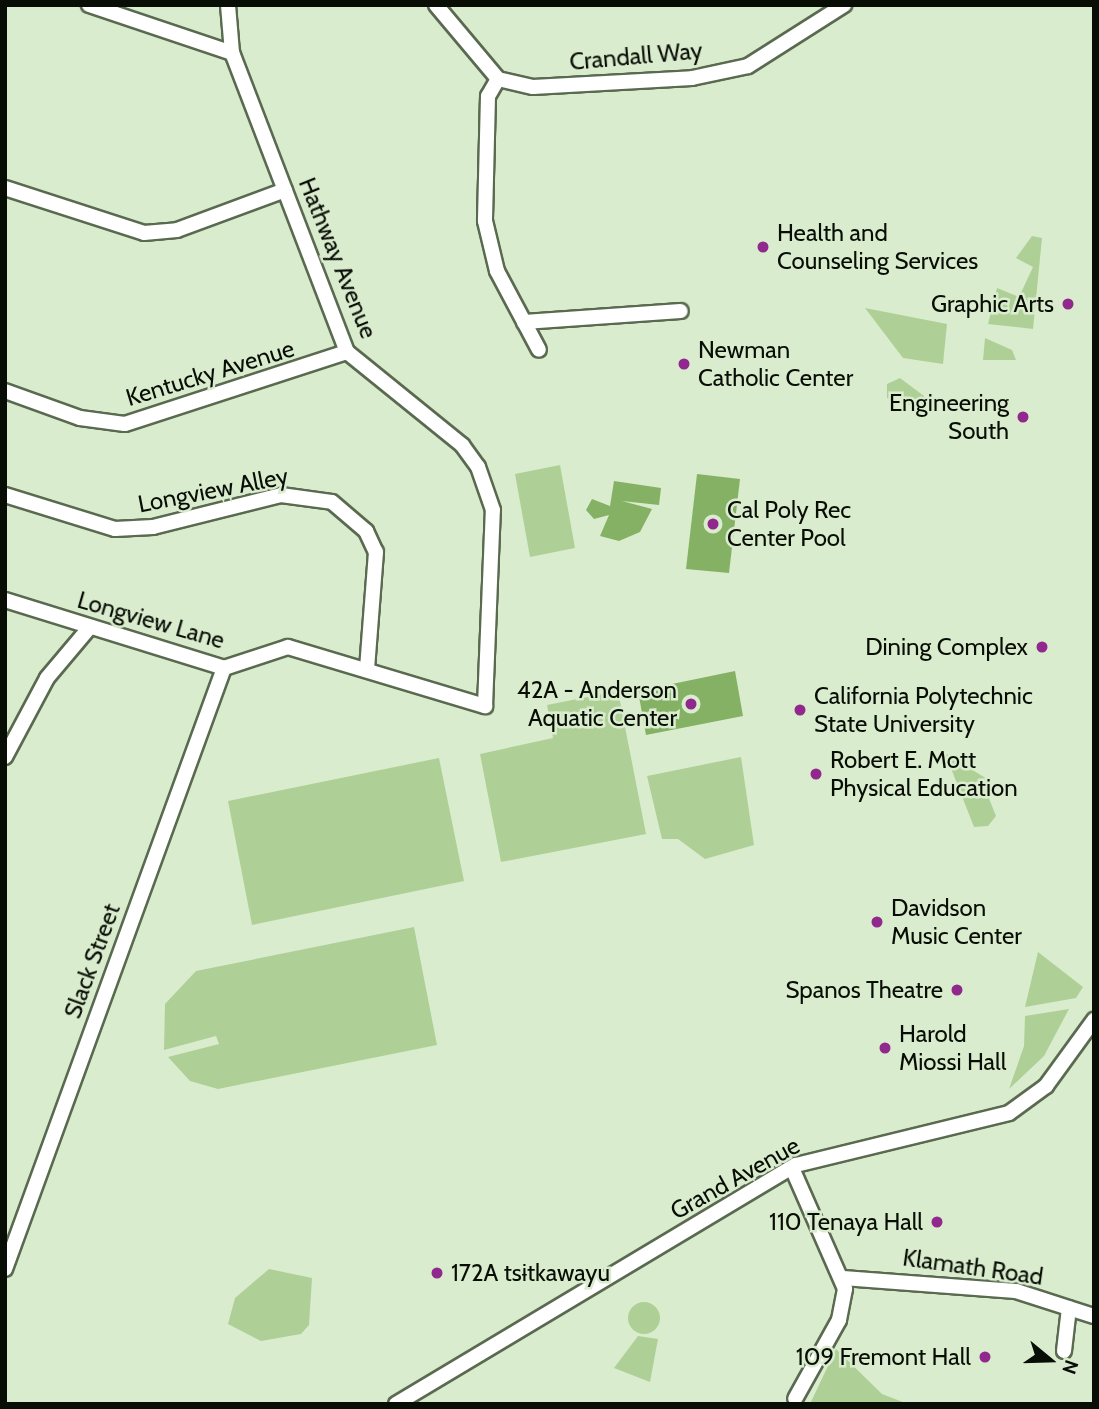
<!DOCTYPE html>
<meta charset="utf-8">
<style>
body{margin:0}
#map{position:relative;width:1099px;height:1409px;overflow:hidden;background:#daecce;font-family:Cabin,sans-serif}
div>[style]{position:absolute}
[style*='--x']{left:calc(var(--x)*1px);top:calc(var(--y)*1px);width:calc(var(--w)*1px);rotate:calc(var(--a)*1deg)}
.green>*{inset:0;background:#aed097}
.round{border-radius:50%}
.water>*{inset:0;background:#85b165}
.roads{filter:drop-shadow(2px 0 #5a6a50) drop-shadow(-2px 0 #5a6a50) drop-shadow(0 2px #5a6a50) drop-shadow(0 -2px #5a6a50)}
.street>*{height:14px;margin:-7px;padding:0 7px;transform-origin:7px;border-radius:7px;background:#fff}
.dots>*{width:19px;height:19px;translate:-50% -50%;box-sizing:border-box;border:4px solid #daecce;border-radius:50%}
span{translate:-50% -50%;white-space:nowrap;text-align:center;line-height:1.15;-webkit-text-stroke:5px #daecce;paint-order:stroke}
.street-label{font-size:24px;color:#080d05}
.poi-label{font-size:24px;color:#080d05}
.left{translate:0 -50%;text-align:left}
.right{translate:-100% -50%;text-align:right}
.frame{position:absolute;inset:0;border:7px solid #080d05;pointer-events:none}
.north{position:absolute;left:1015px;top:1325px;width:70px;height:70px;-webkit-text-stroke:5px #daecce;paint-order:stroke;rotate:109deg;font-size:19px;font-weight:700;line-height:28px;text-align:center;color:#080d05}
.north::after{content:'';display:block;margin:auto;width:24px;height:32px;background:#080d05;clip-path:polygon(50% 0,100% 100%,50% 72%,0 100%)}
</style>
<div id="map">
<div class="green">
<i style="clip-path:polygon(1032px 236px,1042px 238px,1033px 329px,988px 324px,997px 288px,1019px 297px,1033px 267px,1016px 258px)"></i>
<i style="clip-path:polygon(865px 308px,947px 324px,943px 364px,903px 358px)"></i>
<i style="clip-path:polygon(985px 338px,1012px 350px,1016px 360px,983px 360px)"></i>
<i style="clip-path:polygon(900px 378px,924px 396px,922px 409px,887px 398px,887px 384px)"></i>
<i style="clip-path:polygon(560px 465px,575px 548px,530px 557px,515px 474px)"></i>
<i style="clip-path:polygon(618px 691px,646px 834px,501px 862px,480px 754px,553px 738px,547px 705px)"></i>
<i style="clip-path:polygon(945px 753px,992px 782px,988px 796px,996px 816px,988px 826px,974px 827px)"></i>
<i style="clip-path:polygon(741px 757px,754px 845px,705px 859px,678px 839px,662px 839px,647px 776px)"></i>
<i style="clip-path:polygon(439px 758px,464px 881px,252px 925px,228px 801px)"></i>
<i style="clip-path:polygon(414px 927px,437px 1045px,218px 1089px,190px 1081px,168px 1057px,219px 1044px,216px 1036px,164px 1050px,165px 1004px,196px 971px)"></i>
<i style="clip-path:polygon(1038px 952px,1083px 987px,1076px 998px,1025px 1007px)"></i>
<i style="clip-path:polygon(1069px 1009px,1044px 1056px,1009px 1089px,1024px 1046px,1025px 1016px)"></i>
<i style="clip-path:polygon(269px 1269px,312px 1278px,309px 1325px,301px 1334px,261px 1341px,228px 1324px,235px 1298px)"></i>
<i class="round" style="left:628px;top:1302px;width:32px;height:32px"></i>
<i style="clip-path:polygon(638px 1336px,658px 1339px,650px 1382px,614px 1368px)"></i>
<i style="clip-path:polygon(836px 1349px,882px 1394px,908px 1404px,810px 1404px)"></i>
</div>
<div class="water">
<i style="clip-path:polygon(697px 474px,740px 479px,729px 573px,686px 569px)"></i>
<i style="clip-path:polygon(614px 481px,661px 488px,659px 505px,622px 501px,652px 509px,640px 532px,619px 541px,600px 536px,609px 515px,594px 519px,586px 510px,592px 499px,610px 506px)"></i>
<i style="clip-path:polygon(735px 671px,743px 716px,646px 735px,638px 691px)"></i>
</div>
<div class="roads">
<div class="street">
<i style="--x:228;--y:5;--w:48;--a:85.2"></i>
<i style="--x:436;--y:5;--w:97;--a:50"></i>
<i style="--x:498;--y:79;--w:36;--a:13"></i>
<i style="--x:533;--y:87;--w:159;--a:-3.2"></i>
<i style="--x:692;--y:78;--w:57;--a:-12.1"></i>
<i style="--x:748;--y:66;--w:114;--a:-32.4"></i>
<i style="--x:498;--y:79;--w:20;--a:120"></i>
<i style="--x:488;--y:96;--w:125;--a:91.4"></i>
<i style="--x:485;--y:221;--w:51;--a:76.5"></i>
<i style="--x:497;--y:271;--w:89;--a:62"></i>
<i style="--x:5;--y:188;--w:146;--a:17.9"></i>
<i style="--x:144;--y:233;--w:33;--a:-5"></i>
<i style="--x:177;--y:230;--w:115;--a:-20.3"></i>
<i style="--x:524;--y:322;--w:157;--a:-4"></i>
<i style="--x:5;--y:391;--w:80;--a:19.8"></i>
<i style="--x:80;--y:418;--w:45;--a:7.6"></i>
<i style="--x:125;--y:424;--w:233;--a:-18"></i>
<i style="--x:5;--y:495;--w:115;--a:17.2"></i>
<i style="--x:115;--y:529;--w:38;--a:-3"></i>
<i style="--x:153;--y:527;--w:132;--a:-14"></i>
<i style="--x:281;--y:495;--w:51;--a:7.8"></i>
<i style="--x:332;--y:502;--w:45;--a:40.5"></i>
<i style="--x:366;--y:531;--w:23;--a:65"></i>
<i style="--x:376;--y:552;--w:116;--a:94.4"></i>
<i style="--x:5;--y:600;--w:229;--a:17.2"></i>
<i style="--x:224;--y:668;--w:67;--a:-18.2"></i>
<i style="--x:288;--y:647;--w:206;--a:16.7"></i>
<i style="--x:485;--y:706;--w:196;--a:-87.7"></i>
<i style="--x:493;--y:510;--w:46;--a:-109.2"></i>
<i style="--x:478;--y:467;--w:27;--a:-126"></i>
<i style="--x:462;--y:445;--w:148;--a:-141"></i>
<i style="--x:347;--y:352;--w:320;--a:-111"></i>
<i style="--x:232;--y:53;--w:151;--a:-161.4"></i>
<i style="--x:5;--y:757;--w:89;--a:-62"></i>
<i style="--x:47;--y:678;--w:67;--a:-49.9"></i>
<i style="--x:792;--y:1168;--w:132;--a:66.3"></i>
<i style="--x:845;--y:1289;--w:32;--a:101"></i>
<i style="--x:839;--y:1320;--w:90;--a:119.1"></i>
<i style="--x:5;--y:1269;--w:640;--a:-69.98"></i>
<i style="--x:843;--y:1278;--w:173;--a:4.3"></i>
<i style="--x:1016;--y:1291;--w:82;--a:17.8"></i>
<i style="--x:1064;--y:1351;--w:43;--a:-83.4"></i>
<i style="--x:396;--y:1404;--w:466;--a:-30.9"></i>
<i style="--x:796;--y:1165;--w:219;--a:-13.7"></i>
<i style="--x:1009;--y:1113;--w:46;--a:-36.1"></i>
<i style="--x:1046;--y:1086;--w:82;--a:-54"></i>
</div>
</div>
<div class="dots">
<i style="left:763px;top:247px;background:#90288d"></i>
<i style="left:1068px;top:304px;background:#90288d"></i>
<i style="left:684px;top:364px;background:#90288d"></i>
<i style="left:1023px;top:417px;background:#90288d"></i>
<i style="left:713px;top:524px;background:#90288d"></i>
<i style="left:1042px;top:647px;background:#90288d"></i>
<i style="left:691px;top:704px;background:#90288d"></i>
<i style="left:800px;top:710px;background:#90288d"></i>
<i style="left:816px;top:774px;background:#90288d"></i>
<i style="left:877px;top:922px;background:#90288d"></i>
<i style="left:957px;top:990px;background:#90288d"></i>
<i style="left:885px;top:1048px;background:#90288d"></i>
<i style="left:937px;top:1222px;background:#90288d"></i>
<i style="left:437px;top:1273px;background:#90288d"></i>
<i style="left:985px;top:1357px;background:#90288d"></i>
</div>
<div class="street-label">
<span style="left:636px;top:56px;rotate:-5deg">Crandall Way</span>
<span style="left:338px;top:258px;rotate:68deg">Hathway Avenue</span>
<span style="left:210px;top:373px;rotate:-17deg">Kentucky Avenue</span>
<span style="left:213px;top:490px;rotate:-11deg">Longview Alley</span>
<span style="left:151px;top:620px;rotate:16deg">Longview Lane</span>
<span style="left:92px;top:961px;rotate:-70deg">Slack Street</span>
<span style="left:735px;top:1178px;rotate:-29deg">Grand Avenue</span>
<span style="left:973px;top:1267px;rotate:8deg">Klamath Road</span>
</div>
<div class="poi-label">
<span class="left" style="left:777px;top:247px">Health and<br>Counseling Services</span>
<span class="right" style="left:1054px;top:304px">Graphic Arts</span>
<span class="left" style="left:698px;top:364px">Newman<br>Catholic Center</span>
<span class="right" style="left:1009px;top:417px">Engineering<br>South</span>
<span class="left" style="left:727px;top:524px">Cal Poly Rec<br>Center Pool</span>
<span class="right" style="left:1028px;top:647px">Dining Complex</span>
<span class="right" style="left:677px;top:704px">42A - Anderson<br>Aquatic Center</span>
<span class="left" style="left:814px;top:710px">California Polytechnic<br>State University</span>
<span class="left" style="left:830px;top:774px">Robert E. Mott<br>Physical Education</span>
<span class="left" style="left:891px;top:922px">Davidson<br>Music Center</span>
<span class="right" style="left:943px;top:990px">Spanos Theatre</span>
<span class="left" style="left:899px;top:1048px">Harold<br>Miossi Hall</span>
<span class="right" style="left:923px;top:1222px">110 Tenaya Hall</span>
<span class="left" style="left:451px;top:1273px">172A tsɨtkawayu</span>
<span class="right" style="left:971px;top:1357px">109 Fremont Hall</span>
</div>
<div class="frame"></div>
<div class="north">N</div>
</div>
